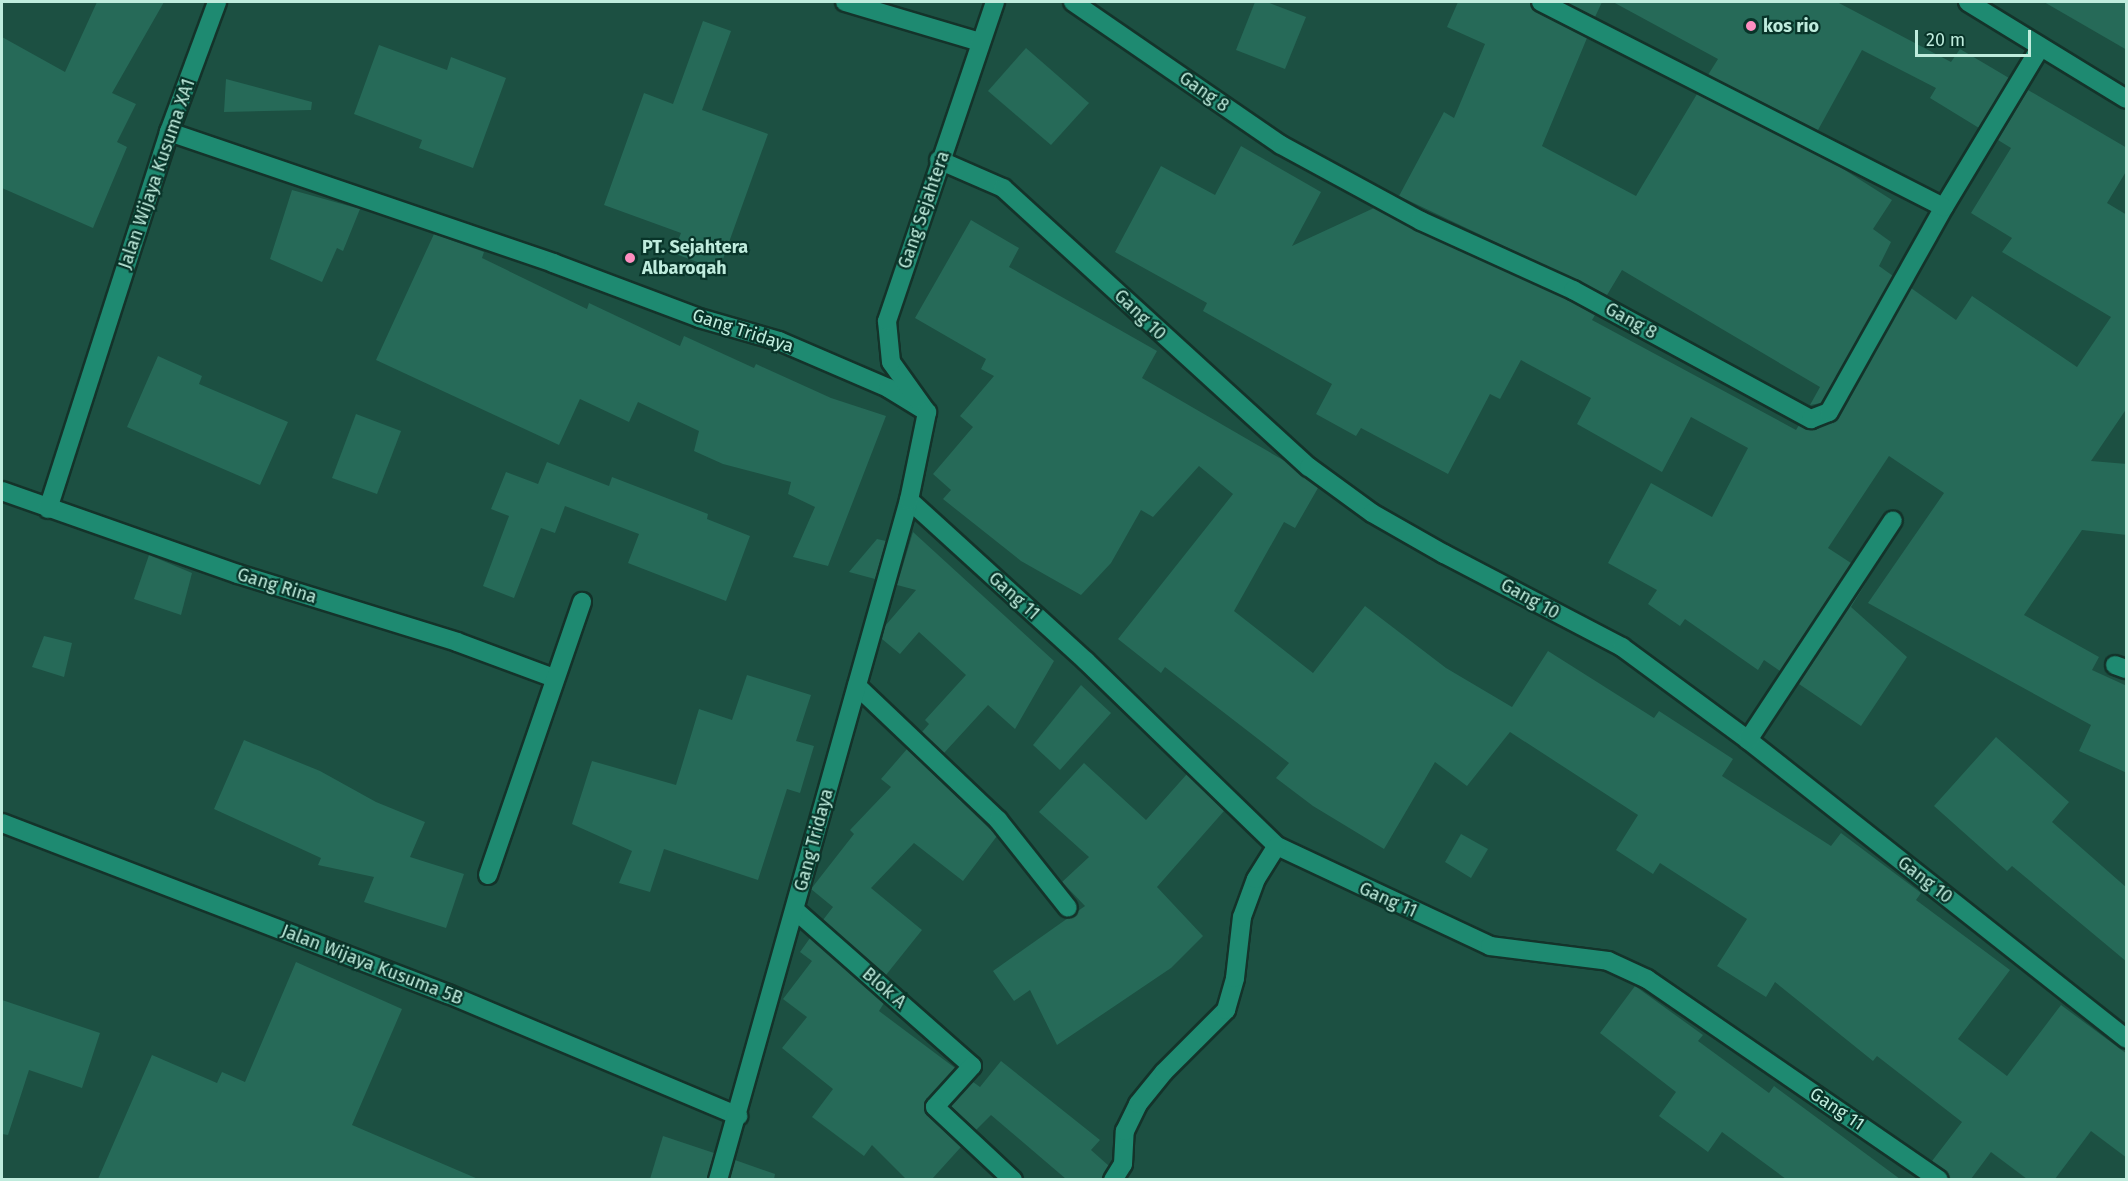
<!DOCTYPE html>
<style>
body{margin:0}
#map{position:relative;width:2128px;height:1181px;overflow:hidden;background:#1c5042;font-family:"Fira Sans",sans-serif}
div>[style]{position:absolute}
[style*='--x']{left:calc(var(--x)*1px);top:calc(var(--y)*1px);width:calc(var(--w)*1px);rotate:calc(var(--a)*1deg)}
.building>*{inset:0;background:#266a58}
.roads{filter:drop-shadow(2px 0 #14332a) drop-shadow(-2px 0 #14332a) drop-shadow(0 2px #14332a) drop-shadow(0 -2px #14332a)}
.minor>*{height:18px;margin:-9px;padding:0 9px;transform-origin:9px;border-radius:9px;background:#1e8a71}
.dots>*{width:16px;height:16px;translate:-50% -50%;box-sizing:border-box;border:3px solid #083429;border-radius:50%}
span{translate:-50% -50%;white-space:nowrap;text-align:center;line-height:1.15;-webkit-text-stroke:4.5px #083429;paint-order:stroke}
.poi-label{font-size:18px;color:#bfecdd;font-weight:700}
.left{translate:0 -50%;text-align:left}
.street-label{font-size:18px;color:#bfecdd}
.frame{position:absolute;inset:0;border:3px solid #bfecdd;pointer-events:none}
.scale{position:absolute;left:1915px;top:30px;width:116px;height:27px;box-sizing:border-box;border:3px solid #bfecdd;border-top:0;padding-left:8px;font-size:18px;line-height:21px;white-space:nowrap;color:#bfecdd;-webkit-text-stroke:4px #083429;paint-order:stroke}
</style>
<div id="map">
<div class="building">
<i style="clip-path:polygon(97px 2px,164px 2px,112px 93px,136px 104px,117px 142px,127px 147px,93px 228px,2px 188px,2px 37px,65px 72px)"></i>
<i style="clip-path:polygon(1255px 2px,1267px 2px,1306px 17px,1285px 69px,1236px 50px)"></i>
<i style="clip-path:polygon(1458px 2px,1530px 2px,1536px 12px,1587px 38px,1542px 146px,1636px 196px,1697px 94px,1840px 167px,1892px 200px,1873px 229px,1891px 242px,1879px 266px,1893px 276px,1821px 403px,1810px 405px,1820px 387px,1622px 270px,1607px 295px,1399px 196px,1444px 112px,1454px 118px,1485px 44px,1447px 27px)"></i>
<i style="clip-path:polygon(1565px 2px,1602px 2px,1595px 17px)"></i>
<i style="clip-path:polygon(1613px 2px,1837px 2px,1951px 62px,1960px 49px,2009px 78px,1979px 128px,1930px 98px,1936px 88px,1862px 50px,1818px 130px,1708px 75px,1718px 59px)"></i>
<i style="clip-path:polygon(2044px 2px,2127px 2px,2127px 50px)"></i>
<i style="clip-path:polygon(703px 21px,731px 31px,702px 110px,768px 134px,719px 270px,673px 253px,681px 233px,604px 205px,644px 93px,673px 104px)"></i>
<i style="clip-path:polygon(379px 45px,447px 70px,451px 57px,506px 78px,473px 168px,419px 148px,422px 140px,354px 114px)"></i>
<i style="clip-path:polygon(1026px 48px,1089px 103px,1051px 145px,988px 91px)"></i>
<i style="clip-path:polygon(226px 79px,312px 102px,311px 110px,224px 112px)"></i>
<i style="clip-path:polygon(2028px 90px,2127px 148px,2127px 170px,2107px 203px,2127px 215px,2127px 408px,2091px 461px,2127px 464px,2127px 535px,2082px 530px,2024px 615px,2099px 657px,2092px 670px,2127px 686px,2127px 773px,2079px 751px,2091px 725px,1868px 603px,1944px 493px,1889px 456px,1828px 548px,1851px 563px,1780px 671px,1764px 660px,1758px 670px,1685px 619px,1680px 626px,1648px 604px,1657px 590px,1608px 563px,1651px 483px,1712px 517px,1748px 448px,1691px 417px,1662px 472px,1577px 424px,1591px 398px,1521px 360px,1500px 399px,1490px 394px,1448px 474px,1361px 428px,1356px 436px,1316px 414px,1332px 384px,1203px 311px,1207px 303px,1115px 252px,1161px 166px,1215px 195px,1241px 146px,1321px 192px,1292px 246px,1374px 208px,1568px 300px,1595px 315px,1592px 320px,1796px 430px,1799px 425px,1815px 430px,1839px 418px,1911px 288px,1956px 320px,1972px 296px,2077px 367px,2111px 317px,2002px 252px,2012px 238px,1971px 213px,2011px 148px,1998px 140px)"></i>
<i style="clip-path:polygon(292px 190px,360px 209px,343px 251px,337px 248px,322px 282px,270px 259px)"></i>
<i style="clip-path:polygon(971px 220px,1019px 248px,1009px 267px,1157px 351px,1142px 378px,1290px 464px,1318px 488px,1295px 528px,1284px 522px,1234px 611px,1313px 673px,1365px 606px,1446px 668px,1512px 707px,1548px 651px,1654px 718px,1659px 711px,1733px 759px,1722px 776px,1831px 846px,1841px 833px,1921px 893px,1916px 900px,2010px 970px,1958px 1039px,2007px 1076px,2061px 1005px,2127px 1054px,2127px 1158px,2091px 1131px,2055px 1179px,2027px 1179px,1991px 1152px,1971px 1179px,1950px 1179px,1932px 1161px,1962px 1122px,1877px 1056px,1873px 1061px,1775px 982px,1766px 997px,1717px 966px,1747px 919px,1660px 863px,1653px 874px,1616px 850px,1638px 815px,1510px 732px,1467px 786px,1435px 762px,1384px 849px,1313px 806px,1276px 778px,1289px 763px,1165px 667px,1161px 673px,1118px 639px,1233px 494px,1199px 466px,1153px 517px,1141px 510px,1111px 563px,1081px 595px,1021px 561px,943px 499px,951px 490px,933px 474px,973px 427px,960px 416px,994px 376px,981px 369px,986px 359px,915px 318px)"></i>
<i style="clip-path:polygon(434px 234px,484px 252px,482px 258px,587px 309px,589px 303px,680px 346px,684px 336px,754px 368px,756px 364px,831px 398px,886px 416px,828px 566px,793px 557px,815px 507px,788px 494px,791px 482px,723px 464px,694px 451px,699px 431px,638px 402px,629px 422px,580px 399px,559px 445px,376px 360px)"></i>
<i style="clip-path:polygon(158px 356px,202px 376px,199px 384px,288px 422px,260px 485px,127px 427px)"></i>
<i style="clip-path:polygon(356px 414px,401px 431px,377px 494px,332px 478px)"></i>
<i style="clip-path:polygon(547px 462px,609px 486px,612px 477px,708px 514px,707px 519px,750px 536px,726px 601px,628px 563px,639px 534px,565px 506px,555px 533px,541px 528px,514px 598px,483px 586px,509px 516px,491px 509px,506px 472px,538px 484px)"></i>
<i style="clip-path:polygon(913px 532px,1054px 661px,1015px 729px,988px 705px,944px 753px,922px 732px,929px 724px,925px 720px,966px 675px,919px 632px,900px 654px,882px 639px,885px 626px,916px 590px,897px 585px)"></i>
<i style="clip-path:polygon(877px 539px,886px 541px,875px 579px,849px 572px)"></i>
<i style="clip-path:polygon(149px 555px,192px 573px,181px 615px,134px 599px)"></i>
<i style="clip-path:polygon(1870px 576px,1851px 607px,1907px 657px,1861px 726px,1799px 684px)"></i>
<i style="clip-path:polygon(44px 636px,72px 643px,64px 677px,32px 667px)"></i>
<i style="clip-path:polygon(747px 675px,811px 695px,796px 741px,814px 746px,800px 793px,787px 789px,758px 880px,664px 849px,650px 892px,619px 883px,632px 851px,572px 824px,592px 761px,676px 785px,699px 709px,732px 720px)"></i>
<i style="clip-path:polygon(1081px 685px,1111px 713px,1060px 770px,1033px 745px)"></i>
<i style="clip-path:polygon(1996px 737px,2069px 802px,2052px 822px,2127px 888px,2127px 962px,2012px 866px,2007px 871px,1934px 806px)"></i>
<i style="clip-path:polygon(244px 740px,320px 771px,376px 802px,425px 822px,410px 857px,464px 874px,446px 928px,364px 902px,374px 877px,318px 865px,321px 858px,214px 809px)"></i>
<i style="clip-path:polygon(907px 749px,997px 836px,963px 881px,914px 843px,871px 888px,922px 930px,886px 975px,823px 920px,833px 907px,811px 889px,854px 834px,850px 830px,891px 787px,881px 779px)"></i>
<i style="clip-path:polygon(1084px 763px,1146px 820px,1187px 774px,1224px 811px,1157px 887px,1203px 936px,1171px 968px,1057px 1045px,1030px 990px,1014px 1001px,993px 971px,1085px 906px,1062px 882px,1089px 857px,1039px 812px)"></i>
<i style="clip-path:polygon(1461px 834px,1488px 849px,1471px 878px,1445px 862px)"></i>
<i style="clip-path:polygon(810px 938px,884px 1003px,879px 1011px,955px 1068px,924px 1105px,927px 1115px,961px 1147px,932px 1179px,906px 1179px,872px 1145px,864px 1156px,812px 1117px,833px 1089px,782px 1048px,807px 1017px,783px 999px,812px 961px,800px 952px)"></i>
<i style="clip-path:polygon(296px 962px,402px 1009px,352px 1125px,478px 1179px,98px 1179px,152px 1055px,217px 1083px,222px 1072px,245px 1082px)"></i>
<i style="clip-path:polygon(1635px 986px,1703px 1035px,1698px 1041px,1769px 1093px,1774px 1086px,1900px 1179px,1786px 1179px,1722px 1132px,1708px 1152px,1659px 1116px,1676px 1092px,1600px 1033px)"></i>
<i style="clip-path:polygon(2px 1000px,100px 1033px,82px 1088px,29px 1070px,8px 1135px,2px 1134px)"></i>
<i style="clip-path:polygon(1001px 1061px,1100px 1140px,1091px 1150px,1109px 1166px,1102px 1179px,1066px 1179px,991px 1115px,976px 1130px,951px 1106px,973px 1082px,980px 1087px)"></i>
<i style="clip-path:polygon(663px 1136px,714px 1153px,707px 1179px,650px 1179px)"></i>
<i style="clip-path:polygon(735px 1160px,775px 1174px,774px 1179px,730px 1179px)"></i>
</div>
<div class="roads">
<div class="minor">
<i style="--x:845;--y:2;--w:141;--a:16.5"></i>
<i style="--x:1073;--y:2;--w:252;--a:34.5"></i>
<i style="--x:1281;--y:145;--w:159;--a:28.5"></i>
<i style="--x:1421;--y:221;--w:167;--a:24.4"></i>
<i style="--x:1573;--y:290;--w:271;--a:28.5"></i>
<i style="--x:1811;--y:419;--w:19;--a:-21"></i>
<i style="--x:1829;--y:412;--w:235;--a:-60.7"></i>
<i style="--x:1944;--y:207;--w:186;--a:-58.9"></i>
<i style="--x:1541;--y:2;--w:452;--a:27"></i>
<i style="--x:1968;--y:2;--w:185;--a:31.5"></i>
<i style="--x:169;--y:132;--w:406;--a:18.8"></i>
<i style="--x:553;--y:263;--w:156;--a:20.6"></i>
<i style="--x:699;--y:318;--w:83;--a:16"></i>
<i style="--x:779;--y:341;--w:119;--a:23.3"></i>
<i style="--x:888;--y:388;--w:46;--a:31.6"></i>
<i style="--x:939;--y:160;--w:70;--a:23.6"></i>
<i style="--x:1003;--y:188;--w:414;--a:42.4"></i>
<i style="--x:1309;--y:467;--w:78;--a:36.1"></i>
<i style="--x:1372;--y:513;--w:83;--a:29.7"></i>
<i style="--x:1444;--y:554;--w:201;--a:27.6"></i>
<i style="--x:1622;--y:647;--w:157;--a:36.4"></i>
<i style="--x:1748;--y:740;--w:482;--a:38.3"></i>
<i style="--x:926;--y:411;--w:60;--a:-125.5"></i>
<i style="--x:891;--y:362;--w:41;--a:-95.6"></i>
<i style="--x:887;--y:321;--w:337;--a:-71.3"></i>
<i style="--x:2;--y:491;--w:250;--a:19.4"></i>
<i style="--x:238;--y:574;--w:229;--a:17.2"></i>
<i style="--x:457;--y:642;--w:103;--a:20.4"></i>
<i style="--x:909;--y:500;--w:239;--a:42.3"></i>
<i style="--x:1086;--y:661;--w:266;--a:44.1"></i>
<i style="--x:1277;--y:846;--w:235;--a:25.1"></i>
<i style="--x:1490;--y:946;--w:119;--a:7.2"></i>
<i style="--x:1608;--y:961;--w:43;--a:24.8"></i>
<i style="--x:1647;--y:979;--w:354;--a:34.5"></i>
<i style="--x:48;--y:509;--w:396;--a:-72.2"></i>
<i style="--x:169;--y:132;--w:139;--a:-69.7"></i>
<i style="--x:2115;--y:665;--w:12;--a:20"></i>
<i style="--x:857;--y:686;--w:195;--a:43.5"></i>
<i style="--x:998;--y:820;--w:112;--a:51.5"></i>
<i style="--x:1748;--y:740;--w:263;--a:-56.6"></i>
<i style="--x:2;--y:823;--w:478;--a:21"></i>
<i style="--x:448;--y:994;--w:315;--a:22.8"></i>
<i style="--x:488;--y:875;--w:289;--a:-71"></i>
<i style="--x:795;--y:910;--w:236;--a:41.4"></i>
<i style="--x:972;--y:1066;--w:55;--a:132.1"></i>
<i style="--x:935;--y:1107;--w:107;--a:43.1"></i>
<i style="--x:718;--y:1180;--w:706;--a:-74.31"></i>
<i style="--x:909;--y:500;--w:90;--a:-78.4"></i>
<i style="--x:1113;--y:1180;--w:19;--a:-58"></i>
<i style="--x:1123;--y:1164;--w:33;--a:-87"></i>
<i style="--x:1125;--y:1131;--w:30;--a:-64"></i>
<i style="--x:1138;--y:1104;--w:41;--a:-50.9"></i>
<i style="--x:1164;--y:1072;--w:88;--a:-45"></i>
<i style="--x:1226;--y:1010;--w:33;--a:-74"></i>
<i style="--x:1235;--y:978;--w:61;--a:-83.5"></i>
<i style="--x:1242;--y:917;--w:40;--a:-69.8"></i>
<i style="--x:1256;--y:879;--w:39;--a:-58"></i>
</div>
</div>
<div class="dots">
<i style="left:1751px;top:26px;background:#fd8ec0"></i>
<i style="left:630px;top:258px;background:#fd8ec0"></i>
</div>
<div class="poi-label">
<span class="left" style="left:1763px;top:26px">kos rio</span>
<span class="left" style="left:642px;top:258px">PT. Sejahtera<br>Albaroqah</span>
</div>
<div class="street-label">
<span style="left:1204px;top:92px;rotate:35deg">Gang 8</span>
<span style="left:157px;top:174px;rotate:-71deg">Jalan Wijaya Kusuma XA1</span>
<span style="left:924px;top:210px;rotate:-71deg">Gang Sejahtera</span>
<span style="left:1140px;top:315px;rotate:44deg">Gang 10</span>
<span style="left:1631px;top:321px;rotate:29deg">Gang 8</span>
<span style="left:743px;top:331px;rotate:18deg">Gang Tridaya</span>
<span style="left:277px;top:586px;rotate:17deg">Gang Rina</span>
<span style="left:1014px;top:596px;rotate:42deg">Gang 11</span>
<span style="left:1530px;top:599px;rotate:29deg">Gang 10</span>
<span style="left:814px;top:840px;rotate:-75deg">Gang Tridaya</span>
<span style="left:1925px;top:880px;rotate:38deg">Gang 10</span>
<span style="left:1388px;top:900px;rotate:24deg">Gang 11</span>
<span style="left:372px;top:965px;rotate:21deg">Jalan Wijaya Kusuma 5B</span>
<span style="left:884px;top:988px;rotate:41deg">Blok A</span>
<span style="left:1837px;top:1109px;rotate:34deg">Gang 11</span>
</div>
<div class="frame"></div>
<div class="scale">20 m</div>
</div>
